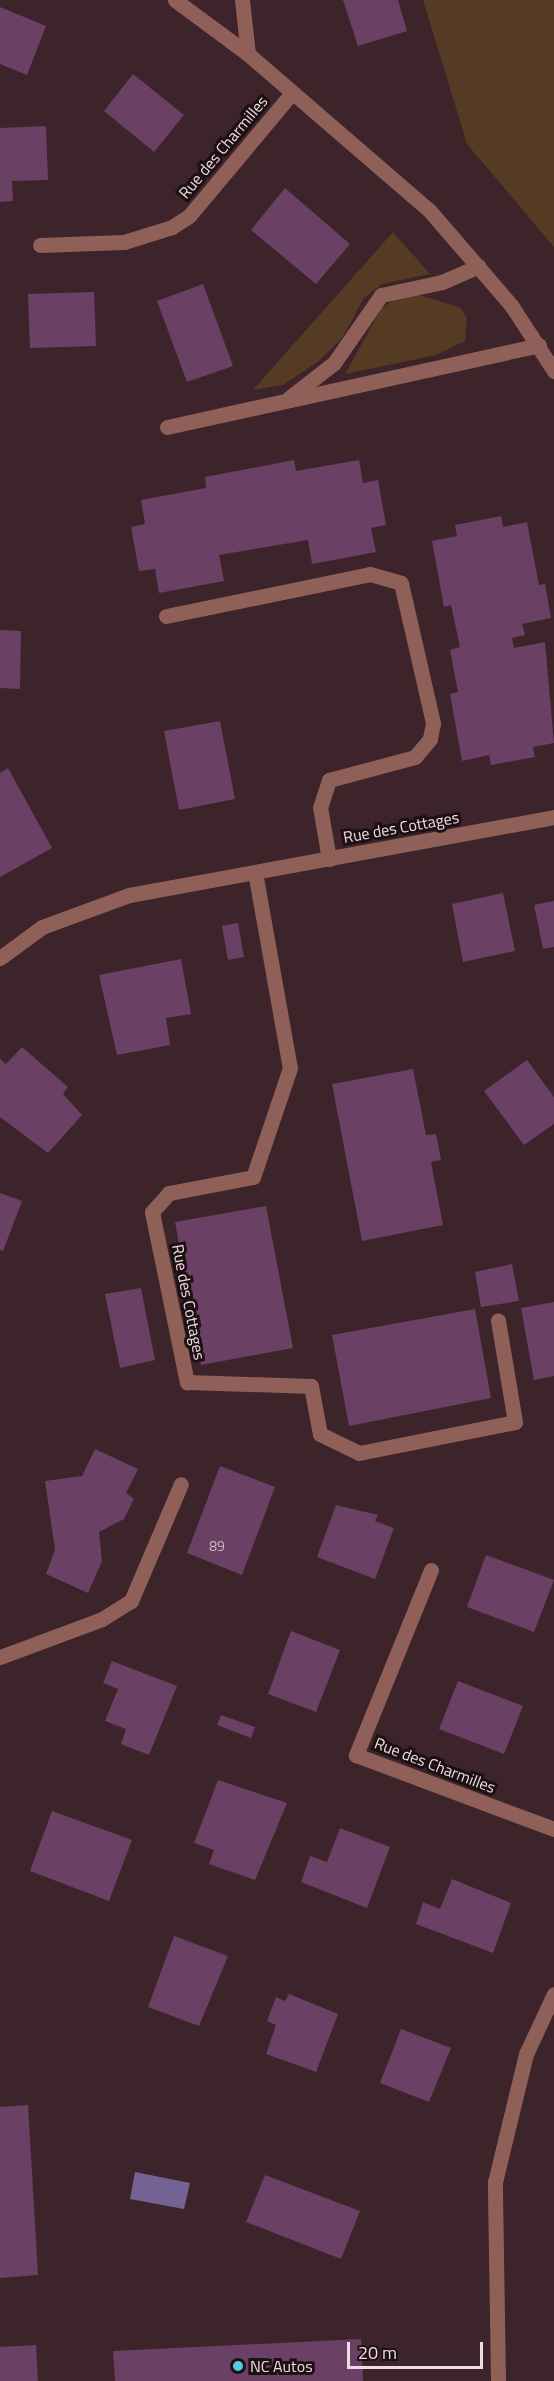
<!DOCTYPE html>
<style>
body{margin:0}
#map{position:relative;width:554px;height:2381px;overflow:hidden;background:#3d232a;font-family:"Titillium Web",sans-serif}
div>[style]{position:absolute}
[style*='--x']{left:calc(var(--x)*1px);top:calc(var(--y)*1px);width:calc(var(--w)*1px);rotate:calc(var(--a)*1deg)}
.green>*{inset:0;background:#563b24}
.water>*{inset:0;background:#756295}
.building>*{inset:0;background:#6a4065}
.minor>*{height:15px;margin:-7.5px;padding:0 7.5px;transform-origin:7.5px;border-radius:7.5px;background:#8f6058}
.dots>*{width:16px;height:16px;translate:-50% -50%;box-sizing:border-box;border:3px solid #1c1013;border-radius:50%}
span{translate:-50% -50%;white-space:nowrap;text-align:center;line-height:1.15;-webkit-text-stroke:6px #1c1013;paint-order:stroke}
.number-label{font-size:14px;color:#cdb5c1}
.number-label span{-webkit-text-stroke-width:0}
.street-label{font-size:16px;color:#eedce0}
.poi-label{font-size:16px;color:#eedce0}
.left{translate:0 -50%;text-align:left}
.scale{position:absolute;left:347px;top:2342px;width:136px;height:27px;box-sizing:border-box;border:3px solid #eedce0;border-top:0;padding-left:8px;font-size:18px;line-height:21px;white-space:nowrap;color:#eedce0;-webkit-text-stroke:4px #1c1013;paint-order:stroke}
</style>
<div id="map">
<div class="green">
<i style="clip-path:polygon(423px 0,554px 0,554px 247px,467px 144px)"></i>
<i style="clip-path:polygon(393px 232px,430px 274px,382px 284px,364px 298px,342px 338px,319px 361px,283px 385px,253px 390px)"></i>
<i style="clip-path:polygon(417px 294px,461px 308px,467px 318px,465px 341px,436px 355px,345px 374px,381px 309px,396px 298px)"></i>
</div>
<div class="water">
<i style="clip-path:polygon(135px 2172px,190px 2183px,184px 2209px,130px 2199px)"></i>
</div>
<div class="building">
<i style="clip-path:polygon(343px 0,398px 0,407px 31px,358px 46px)"></i>
<i style="clip-path:polygon(0 7px,46px 26px,27px 75px,0 64px)"></i>
<i style="clip-path:polygon(133px 74px,184px 115px,154px 152px,104px 111px)"></i>
<i style="clip-path:polygon(46px 126px,48px 180px,12px 181px,13px 201px,0 202px,0 128px)"></i>
<i style="clip-path:polygon(285px 188px,350px 244px,316px 284px,251px 230px)"></i>
<i style="clip-path:polygon(203px 284px,233px 366px,187px 382px,157px 301px)"></i>
<i style="clip-path:polygon(94px 292px,96px 346px,30px 348px,28px 294px)"></i>
<i style="clip-path:polygon(294px 460px,296px 471px,359px 460px,363px 483px,378px 480px,386px 525px,371px 528px,376px 552px,312px 564px,308px 540px,219px 555px,224px 581px,159px 593px,155px 569px,139px 571px,131px 527px,145px 524px,141px 500px,206px 488px,205px 477px)"></i>
<i style="clip-path:polygon(501px 516px,503px 527px,527px 522px,539px 585px,545px 584px,551px 618px,522px 624px,525px 635px,512px 638px,514px 648px,545px 642px,554px 743px,533px 747px,535px 757px,491px 765px,489px 755px,462px 761px,450px 694px,458px 692px,450px 650px,460px 647px,451px 605px,444px 607px,432px 541px,457px 536px,455px 525px)"></i>
<i style="clip-path:polygon(0 630px,21px 631px,20px 689px,0 688px)"></i>
<i style="clip-path:polygon(220px 721px,235px 799px,179px 810px,164px 731px)"></i>
<i style="clip-path:polygon(8px 768px,52px 848px,0 877px,0 773px)"></i>
<i style="clip-path:polygon(503px 893px,515px 951px,463px 962px,452px 904px)"></i>
<i style="clip-path:polygon(554px 901px,554px 947px,543px 949px,534px 905px)"></i>
<i style="clip-path:polygon(238px 923px,244px 957px,228px 960px,222px 926px)"></i>
<i style="clip-path:polygon(181px 959px,191px 1014px,166px 1018px,170px 1045px,117px 1055px,99px 975px)"></i>
<i style="clip-path:polygon(22px 1047px,68px 1087px,63px 1094px,82px 1115px,48px 1153px,0 1117px,0 1059px,6px 1064px)"></i>
<i style="clip-path:polygon(527px 1060px,554px 1097px,554px 1124px,524px 1145px,484px 1091px)"></i>
<i style="clip-path:polygon(413px 1069px,426px 1135px,436px 1134px,441px 1160px,431px 1162px,443px 1225px,362px 1241px,332px 1084px)"></i>
<i style="clip-path:polygon(0 1193px,22px 1201px,3px 1251px,0 1250px)"></i>
<i style="clip-path:polygon(266px 1206px,293px 1348px,201px 1365px,175px 1222px)"></i>
<i style="clip-path:polygon(512px 1264px,519px 1301px,481px 1307px,475px 1272px)"></i>
<i style="clip-path:polygon(141px 1288px,155px 1360px,120px 1368px,105px 1294px)"></i>
<i style="clip-path:polygon(554px 1302px,554px 1376px,534px 1380px,521px 1308px)"></i>
<i style="clip-path:polygon(475px 1309px,491px 1398px,349px 1426px,332px 1335px)"></i>
<i style="clip-path:polygon(95px 1449px,138px 1469px,126px 1493px,134px 1499px,124px 1519px,99px 1532px,102px 1561px,88px 1593px,46px 1574px,55px 1550px,45px 1481px,82px 1476px)"></i>
<i style="clip-path:polygon(220px 1466px,275px 1487px,242px 1575px,187px 1553px)"></i>
<i style="clip-path:polygon(336px 1505px,378px 1515px,375px 1521px,394px 1528px,375px 1579px,317px 1557px)"></i>
<i style="clip-path:polygon(486px 1555px,554px 1580px,534px 1632px,467px 1607px)"></i>
<i style="clip-path:polygon(291px 1631px,340px 1650px,316px 1712px,268px 1694px)"></i>
<i style="clip-path:polygon(112px 1661px,177px 1686px,149px 1755px,121px 1744px,126px 1729px,105px 1721px,118px 1689px,103px 1683px)"></i>
<i style="clip-path:polygon(458px 1681px,523px 1706px,504px 1754px,439px 1729px)"></i>
<i style="clip-path:polygon(221px 1715px,255px 1727px,251px 1738px,217px 1725px)"></i>
<i style="clip-path:polygon(218px 1780px,287px 1803px,255px 1880px,209px 1864px,214px 1850px,194px 1843px)"></i>
<i style="clip-path:polygon(52px 1811px,132px 1840px,109px 1901px,30px 1871px)"></i>
<i style="clip-path:polygon(340px 1828px,390px 1847px,367px 1908px,301px 1882px,310px 1856px,327px 1862px)"></i>
<i style="clip-path:polygon(452px 1879px,511px 1903px,493px 1953px,416px 1924px,423px 1902px,440px 1909px)"></i>
<i style="clip-path:polygon(174px 1936px,228px 1956px,199px 2026px,148px 2007px)"></i>
<i style="clip-path:polygon(289px 1994px,338px 2014px,316px 2072px,266px 2054px,276px 2025px,267px 2021px,276px 1997px,285px 2001px)"></i>
<i style="clip-path:polygon(401px 2029px,451px 2048px,429px 2102px,380px 2083px)"></i>
<i style="clip-path:polygon(28px 2105px,38px 2275px,0 2278px,0 2107px)"></i>
<i style="clip-path:polygon(265px 2175px,360px 2211px,341px 2259px,246px 2222px)"></i>
<i style="clip-path:polygon(361px 2339px,363px 2381px,115px 2381px,113px 2351px)"></i>
<i style="clip-path:polygon(36px 2345px,38px 2381px,0 2381px,0 2347px)"></i>
</div>
<div class="minor">
<i style="--x:175;--y:0;--w:91;--a:36.5"></i>
<i style="--x:248;--y:54;--w:239;--a:40.8"></i>
<i style="--x:429;--y:210;--w:125;--a:49.2"></i>
<i style="--x:511;--y:305;--w:79;--a:56.9"></i>
<i style="--x:242;--y:0;--w:54;--a:83.7"></i>
<i style="--x:40;--y:245;--w:84;--a:-2"></i>
<i style="--x:124;--y:242;--w:50;--a:-17.4"></i>
<i style="--x:172;--y:227;--w:20;--a:-33"></i>
<i style="--x:189;--y:216;--w:160;--a:-50.1"></i>
<i style="--x:289;--y:398;--w:57;--a:-37.9"></i>
<i style="--x:334;--y:363;--w:83;--a:-55.3"></i>
<i style="--x:381;--y:295;--w:62;--a:-12"></i>
<i style="--x:442;--y:282;--w:40;--a:-23.4"></i>
<i style="--x:167;--y:427;--w:381;--a:-12.4"></i>
<i style="--x:166;--y:616;--w:208;--a:-11.6"></i>
<i style="--x:370;--y:574;--w:32;--a:16"></i>
<i style="--x:401;--y:583;--w:144;--a:77.1"></i>
<i style="--x:433;--y:723;--w:16;--a:101"></i>
<i style="--x:430;--y:739;--w:23;--a:130"></i>
<i style="--x:415;--y:757;--w:89;--a:165"></i>
<i style="--x:329;--y:780;--w:28;--a:108"></i>
<i style="--x:320;--y:807;--w:53;--a:80.2"></i>
<i style="--x:255;--y:872;--w:199;--a:79.9"></i>
<i style="--x:290;--y:1068;--w:115;--a:108.7"></i>
<i style="--x:253;--y:1177;--w:86;--a:169.2"></i>
<i style="--x:169;--y:1193;--w:25;--a:132"></i>
<i style="--x:152;--y:1212;--w:174;--a:78.4"></i>
<i style="--x:187;--y:1382;--w:124;--a:1.8"></i>
<i style="--x:311;--y:1386;--w:49;--a:79.4"></i>
<i style="--x:320;--y:1434;--w:43;--a:26"></i>
<i style="--x:359;--y:1453;--w:159;--a:-11.2"></i>
<i style="--x:515;--y:1422;--w:103;--a:-99.5"></i>
<i style="--x:0;--y:958;--w:52;--a:-36.4"></i>
<i style="--x:42;--y:927;--w:93;--a:-20.2"></i>
<i style="--x:129;--y:895;--w:432;--a:-10.4"></i>
<i style="--x:431;--y:1570;--w:200;--a:112.1"></i>
<i style="--x:356;--y:1755;--w:211;--a:20.5"></i>
<i style="--x:0;--y:1657;--w:109;--a:-20.4"></i>
<i style="--x:102;--y:1619;--w:34;--a:-32"></i>
<i style="--x:131;--y:1601;--w:127;--a:-66.9"></i>
<i style="--x:498;--y:2381;--w:199;--a:-90.9"></i>
<i style="--x:495;--y:2182;--w:132;--a:-76.4"></i>
<i style="--x:526;--y:2054;--w:66;--a:-65"></i>
</div>
<div class="dots">
<i style="left:238px;top:2366px;background:#55cade"></i>
</div>
<div class="number-label">
<span style="left:217px;top:1546px">89</span>
</div>
<div class="street-label">
<span style="left:223px;top:147px;rotate:-50deg">Rue des Charmilles</span>
<span style="left:401px;top:827px;rotate:-10deg">Rue des Cottages</span>
<span style="left:189px;top:1302px;rotate:79deg">Rue des Cottages</span>
<span style="left:435px;top:1765px;rotate:21deg">Rue des Charmilles</span>
</div>
<div class="poi-label">
<span class="left" style="left:250px;top:2366px">NC Autos</span>
</div>
<div class="scale">20 m</div>
</div>
